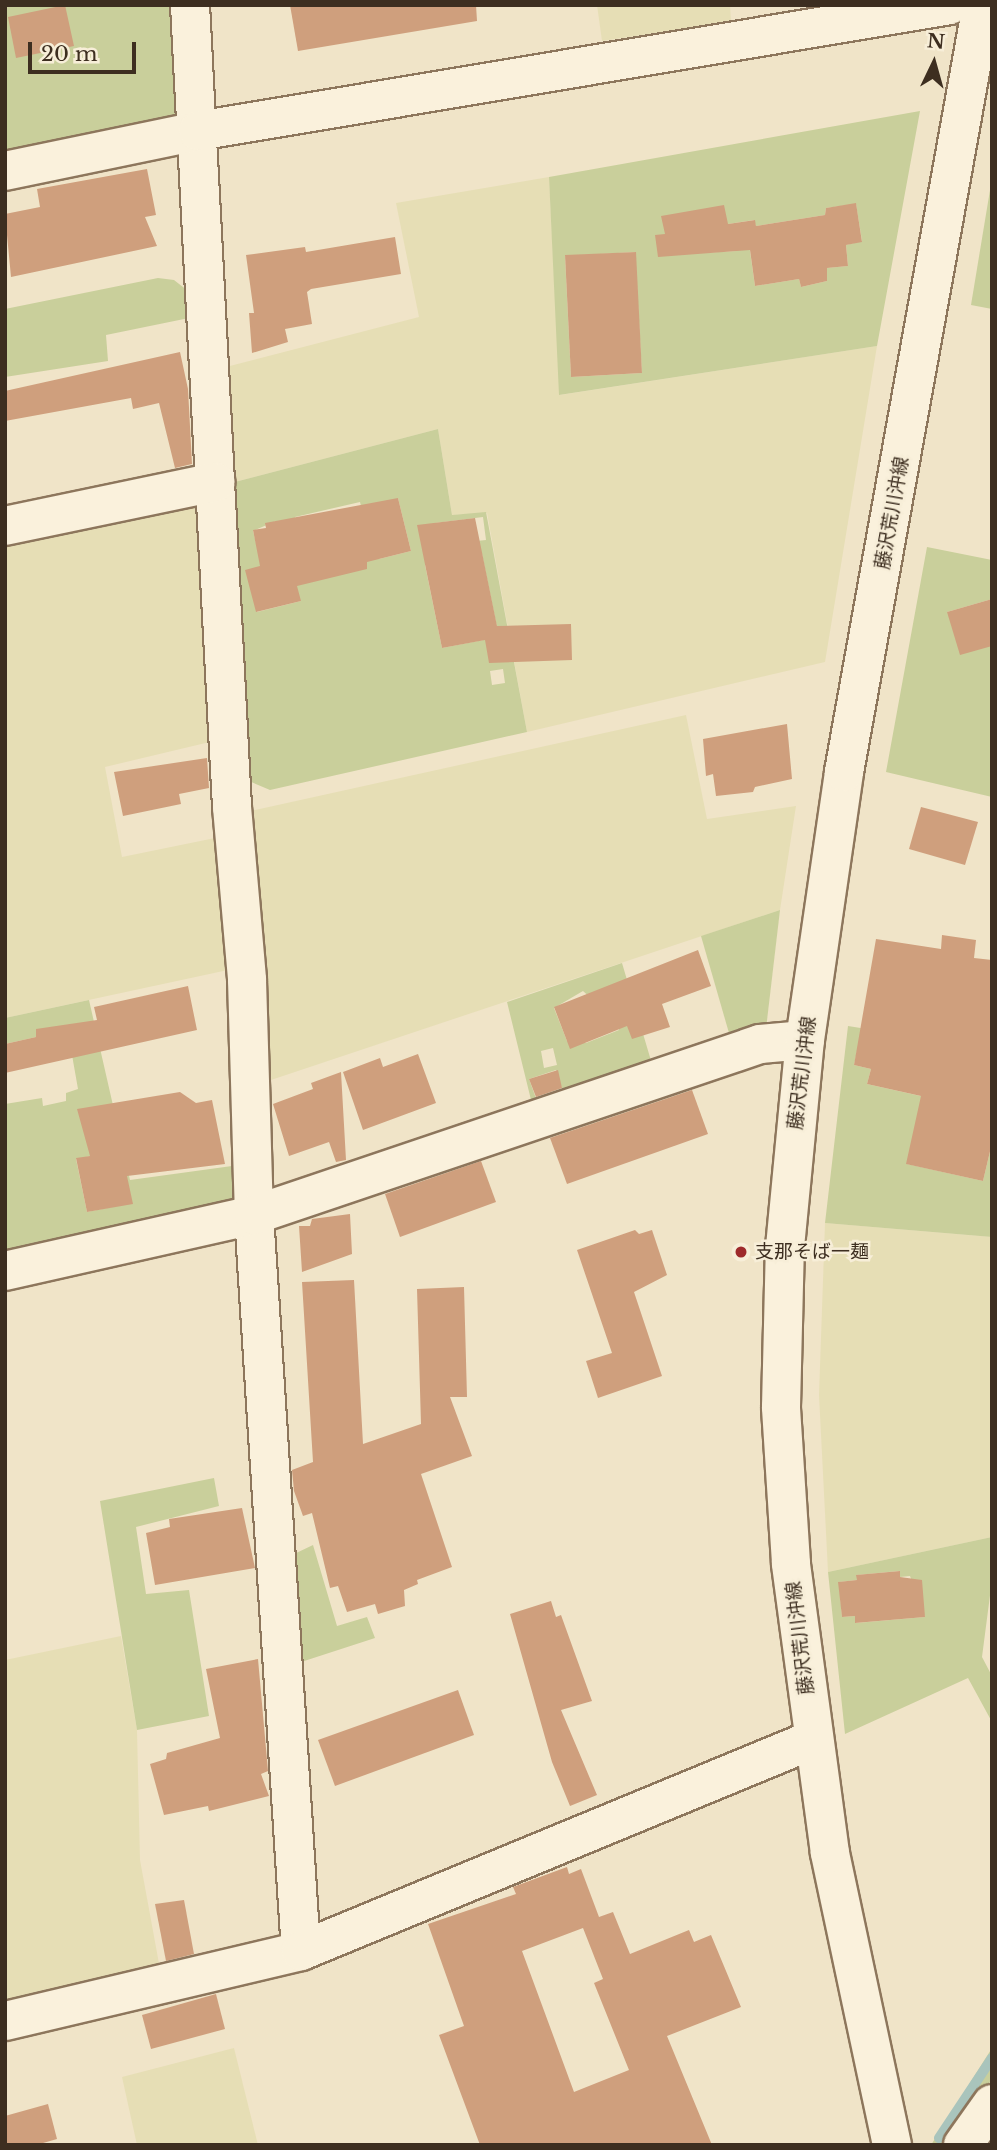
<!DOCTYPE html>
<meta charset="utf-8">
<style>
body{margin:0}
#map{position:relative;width:997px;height:2150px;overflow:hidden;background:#f0e4c8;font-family:"Libre Baskerville","Noto Sans JP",serif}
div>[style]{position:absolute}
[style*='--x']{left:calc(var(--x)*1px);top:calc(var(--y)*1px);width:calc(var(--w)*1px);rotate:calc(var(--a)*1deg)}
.farmland>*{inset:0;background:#e6deb5}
.green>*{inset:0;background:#c9cf9b}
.stream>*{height:10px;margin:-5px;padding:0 5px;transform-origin:5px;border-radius:5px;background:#a9c4bc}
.building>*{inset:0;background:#cf9f7d}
.roads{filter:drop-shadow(2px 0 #8d765c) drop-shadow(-2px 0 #8d765c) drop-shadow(0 2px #8d765c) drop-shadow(0 -2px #8d765c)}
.street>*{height:38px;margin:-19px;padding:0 19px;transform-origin:19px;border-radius:19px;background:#faf1dc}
.secondary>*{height:38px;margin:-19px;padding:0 19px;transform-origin:19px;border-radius:19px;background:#faf1dc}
.dots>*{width:19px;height:19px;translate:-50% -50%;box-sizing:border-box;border:4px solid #f7eed8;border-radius:50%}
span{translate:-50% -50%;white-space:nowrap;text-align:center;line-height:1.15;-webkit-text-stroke:5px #f7eed8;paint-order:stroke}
.street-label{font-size:19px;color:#3d2e20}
.poi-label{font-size:19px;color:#3d2e20}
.left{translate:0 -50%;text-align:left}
.frame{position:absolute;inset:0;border:7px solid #3d2e20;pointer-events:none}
.north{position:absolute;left:899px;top:28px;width:70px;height:70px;-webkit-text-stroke:5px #f7eed8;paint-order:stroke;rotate:5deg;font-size:19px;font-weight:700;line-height:28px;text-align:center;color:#3d2e20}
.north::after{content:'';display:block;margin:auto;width:24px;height:32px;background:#3d2e20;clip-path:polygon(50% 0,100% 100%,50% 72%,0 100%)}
.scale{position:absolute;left:28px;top:42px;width:108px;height:32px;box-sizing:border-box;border:4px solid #3d2e20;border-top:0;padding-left:9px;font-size:21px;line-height:24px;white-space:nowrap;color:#3d2e20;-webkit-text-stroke:5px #f7eed8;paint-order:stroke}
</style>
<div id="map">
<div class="farmland">
<i style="clip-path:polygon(597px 5px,730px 5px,731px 22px,602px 41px)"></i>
<i style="clip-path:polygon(549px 177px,560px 395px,877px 346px,825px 662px,527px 732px,487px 513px,452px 515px,438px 429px,231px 483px,222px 368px,419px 317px,396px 203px)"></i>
<i style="clip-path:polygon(201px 493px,214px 741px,105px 767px,122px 857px,215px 838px,228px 970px,5px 1018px,5px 535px)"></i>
<i style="clip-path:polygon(686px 715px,707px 819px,796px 806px,780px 910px,262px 1083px,246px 812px)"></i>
<i style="clip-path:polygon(825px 1223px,992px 1237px,992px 1537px,828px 1572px,819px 1395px)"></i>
<i style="clip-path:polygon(121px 1636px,137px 1730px,140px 1860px,160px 1969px,5px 2005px,5px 1660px)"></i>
<i style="clip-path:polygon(234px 2048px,258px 2145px,137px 2145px,122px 2077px)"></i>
</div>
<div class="green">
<i style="clip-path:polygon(5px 5px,171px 5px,177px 115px,169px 124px,5px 157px)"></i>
<i style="clip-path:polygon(evenodd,920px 111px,877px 346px,559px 395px,549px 177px,920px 111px,856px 204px,862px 241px,846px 245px,848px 266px,827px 268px,827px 281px,801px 287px,799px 279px,755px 286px,748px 237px,737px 251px,701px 253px,728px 224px,754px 220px,756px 226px,825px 215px,826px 208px,856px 204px,920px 111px,635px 252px,642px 373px,571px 377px,565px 256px,635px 252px)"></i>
<i style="clip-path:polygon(992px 178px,992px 309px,971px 305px)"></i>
<i style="clip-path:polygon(158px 278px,174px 280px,188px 291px,189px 318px,106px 335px,108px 361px,5px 377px,5px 309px)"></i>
<i style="clip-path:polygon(evenodd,438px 429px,452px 515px,486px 512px,527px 732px,270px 790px,242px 778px,231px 483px,438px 429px,398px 498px,411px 551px,379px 559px,378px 559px,398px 498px,438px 429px,360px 502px,373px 556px,366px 558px,294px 521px,295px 517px,360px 502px,438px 429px,483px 517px,486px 540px,437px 545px,435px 523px,483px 517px,438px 429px,276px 521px,258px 551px,253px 531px,276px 521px,438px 429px,482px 554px,499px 637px,442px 648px,425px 565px,482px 554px,438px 429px,246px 570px,301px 601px,257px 612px,246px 570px,438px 429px,503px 669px,505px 683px,492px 685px,490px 671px,503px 669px)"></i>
<i style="clip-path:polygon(927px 547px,992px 560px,992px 599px,947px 612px,992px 646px,992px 797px,886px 772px)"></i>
<i style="clip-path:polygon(780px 910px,766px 1029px,731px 1040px,701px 936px)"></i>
<i style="clip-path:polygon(evenodd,622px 963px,652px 1064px,533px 1108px,507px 1002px,622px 963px,583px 991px,617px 1022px,619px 1030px,586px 1043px,567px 1041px,554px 1008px,583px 991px,622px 963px,553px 1048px,557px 1065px,544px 1068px,541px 1051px,553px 1048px,622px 963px,556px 1070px,564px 1095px,538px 1104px,529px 1079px,556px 1070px)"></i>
<i style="clip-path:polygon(evenodd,89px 1000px,130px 1180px,232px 1166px,238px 1202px,5px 1258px,5px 1104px,42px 1098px,43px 1106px,66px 1101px,66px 1093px,78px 1089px,69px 1038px,36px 1037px,5px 1044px,5px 1018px,89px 1000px,121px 1150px,132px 1203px,87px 1212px,76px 1159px,121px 1150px)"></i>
<i style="clip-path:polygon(evenodd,848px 1026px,992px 1049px,907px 1164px,983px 1181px,992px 1143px,992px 1237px,825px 1223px,848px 1026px,860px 1037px,934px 1099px,867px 1084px,871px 1069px,854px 1065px,860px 1037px)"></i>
<i style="clip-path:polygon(214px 1478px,219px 1506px,136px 1527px,146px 1594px,189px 1590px,209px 1716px,137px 1730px,100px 1501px)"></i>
<i style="clip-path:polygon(evenodd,992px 1537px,992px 1580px,982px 1657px,992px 1676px,992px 1722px,968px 1678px,845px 1734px,828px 1572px,992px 1537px,899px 1571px,900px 1577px,910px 1576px,925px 1617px,856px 1623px,855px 1616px,842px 1617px,839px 1582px,857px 1580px,857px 1575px,899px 1571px)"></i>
<i style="clip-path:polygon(313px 1545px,337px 1626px,367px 1617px,375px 1638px,295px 1664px,290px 1556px)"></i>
<i style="clip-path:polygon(992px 2048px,992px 2079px,945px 2145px,931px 2145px)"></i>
</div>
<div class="stream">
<i style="--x:939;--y:2138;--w:96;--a:-56.5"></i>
</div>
<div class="building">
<i style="clip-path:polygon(65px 5px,74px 46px,16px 58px,8px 17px)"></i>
<i style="clip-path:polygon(290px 5px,476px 5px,477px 21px,298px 51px)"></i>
<i style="clip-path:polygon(147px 169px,156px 215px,145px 217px,157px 246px,11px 277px,5px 214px,40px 207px,37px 189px)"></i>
<i style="clip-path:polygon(856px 203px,862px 242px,846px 245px,848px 266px,827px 268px,827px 281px,801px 287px,799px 279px,755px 286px,750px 250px,658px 257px,655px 235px,665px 234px,661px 216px,724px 205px,728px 224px,755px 220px,756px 226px,825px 215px,826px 208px)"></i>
<i style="clip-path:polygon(395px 237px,401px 274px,311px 289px,307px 292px,312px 324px,285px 329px,288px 342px,252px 353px,249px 313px,254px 313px,246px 255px,305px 247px,306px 252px)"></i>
<i style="clip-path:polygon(636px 252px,642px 373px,571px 377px,565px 255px)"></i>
<i style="clip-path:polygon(180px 352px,188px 389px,192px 464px,175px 468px,159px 403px,133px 409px,131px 398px,5px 421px,5px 391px)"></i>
<i style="clip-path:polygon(398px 498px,411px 551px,367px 562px,367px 569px,297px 586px,301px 601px,256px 612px,245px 570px,260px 566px,253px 530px,266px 528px,265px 523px)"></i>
<i style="clip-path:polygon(475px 518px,497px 626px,571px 624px,572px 660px,489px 663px,485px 640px,442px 648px,417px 525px)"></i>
<i style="clip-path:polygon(992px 599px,992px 646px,960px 655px,947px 612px)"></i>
<i style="clip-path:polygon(787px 724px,792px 779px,755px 787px,753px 792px,716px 796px,713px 774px,706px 776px,703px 739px)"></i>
<i style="clip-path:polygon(207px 758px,209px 788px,179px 794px,181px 804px,123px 816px,114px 772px)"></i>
<i style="clip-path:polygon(921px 807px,978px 822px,965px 865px,909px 849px)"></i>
<i style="clip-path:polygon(942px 935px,976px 940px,974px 958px,992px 960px,992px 1143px,983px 1181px,906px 1164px,921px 1096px,867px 1084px,871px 1069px,854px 1065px,876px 939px,941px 949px)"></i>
<i style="clip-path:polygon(698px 950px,711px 986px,662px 1004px,670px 1027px,632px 1039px,627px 1026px,570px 1049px,554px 1007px)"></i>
<i style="clip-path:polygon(188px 986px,197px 1030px,5px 1073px,5px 1044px,36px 1037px,36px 1029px,97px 1020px,94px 1007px)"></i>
<i style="clip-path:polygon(418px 1054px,436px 1103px,363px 1130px,343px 1072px,380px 1058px,383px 1067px)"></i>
<i style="clip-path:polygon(558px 1070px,562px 1088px,536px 1097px,529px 1079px)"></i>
<i style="clip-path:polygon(341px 1072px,346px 1160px,336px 1162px,329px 1142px,289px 1156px,273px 1104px,313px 1089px,311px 1083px)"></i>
<i style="clip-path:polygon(692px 1090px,708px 1134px,567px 1184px,550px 1138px)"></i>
<i style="clip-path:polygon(180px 1092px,196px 1103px,212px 1100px,225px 1164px,127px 1176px,133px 1204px,87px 1212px,76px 1158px,90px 1156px,77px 1109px)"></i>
<i style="clip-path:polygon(481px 1161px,496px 1202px,400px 1237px,385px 1194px)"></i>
<i style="clip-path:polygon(350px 1214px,352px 1254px,302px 1272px,299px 1226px,310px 1226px,312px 1219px)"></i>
<i style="clip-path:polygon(635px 1230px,639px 1234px,652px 1230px,667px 1275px,634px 1292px,662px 1376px,598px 1398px,586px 1361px,612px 1353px,577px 1250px)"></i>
<i style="clip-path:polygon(354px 1280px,363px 1444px,421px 1424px,417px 1289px,464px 1287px,467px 1397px,450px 1397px,472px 1456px,421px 1474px,452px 1567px,417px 1580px,418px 1584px,404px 1590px,405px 1606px,378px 1614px,375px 1604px,347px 1612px,338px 1586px,330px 1588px,312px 1513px,303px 1516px,294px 1491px,292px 1470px,313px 1462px,302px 1282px)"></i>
<i style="clip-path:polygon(242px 1508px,255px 1568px,155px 1585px,146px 1533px,170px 1527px,169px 1519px)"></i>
<i style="clip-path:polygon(900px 1571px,900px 1577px,922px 1580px,925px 1617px,855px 1623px,855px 1616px,842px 1617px,838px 1582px,857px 1580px,856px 1575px)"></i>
<i style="clip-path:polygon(551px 1601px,556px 1617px,561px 1615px,592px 1701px,561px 1710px,597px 1795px,570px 1806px,552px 1762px,510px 1614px)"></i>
<i style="clip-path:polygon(258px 1659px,268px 1771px,261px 1774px,269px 1796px,209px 1811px,208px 1806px,164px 1815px,150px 1764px,166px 1759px,167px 1753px,220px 1738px,206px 1669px)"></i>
<i style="clip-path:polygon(458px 1690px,474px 1735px,335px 1786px,318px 1740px)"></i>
<i style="clip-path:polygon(evenodd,567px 1867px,569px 1874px,581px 1869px,599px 1917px,613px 1912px,630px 1954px,689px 1930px,694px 1942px,711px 1935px,741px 2007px,667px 2036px,712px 2145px,480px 2145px,439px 2035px,464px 2026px,428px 1924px,516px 1894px,513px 1887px,567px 1867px,583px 1928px,603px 1979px,594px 1983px,629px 2070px,574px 2092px,522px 1951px,583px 1928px)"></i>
<i style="clip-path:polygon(184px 1900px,194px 1954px,166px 1961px,155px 1904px)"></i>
<i style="clip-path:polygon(216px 1994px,225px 2029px,151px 2049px,142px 2015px)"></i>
<i style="clip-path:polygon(48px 2104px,57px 2139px,36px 2145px,5px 2145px,5px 2116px)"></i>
</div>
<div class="roads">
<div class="street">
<i style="--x:190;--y:5;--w:803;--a:87"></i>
<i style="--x:232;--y:807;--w:174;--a:85"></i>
<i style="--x:247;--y:980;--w:235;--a:88.3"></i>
<i style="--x:254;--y:1215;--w:737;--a:86.35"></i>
<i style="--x:5;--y:171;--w:197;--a:-11.7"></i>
<i style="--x:198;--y:131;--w:762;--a:-9.51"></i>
<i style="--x:5;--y:526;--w:215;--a:-11.8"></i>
<i style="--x:5;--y:1271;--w:255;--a:-12.7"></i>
<i style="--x:254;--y:1215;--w:534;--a:-18.67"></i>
<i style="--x:760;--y:1044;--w:45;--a:-5.1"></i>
<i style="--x:5;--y:2021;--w:304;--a:-13.3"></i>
<i style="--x:301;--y:1951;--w:553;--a:-22.44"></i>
<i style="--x:963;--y:2145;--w:50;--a:-54.7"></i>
</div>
<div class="secondary">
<i style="--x:892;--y:2145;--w:299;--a:-102"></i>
<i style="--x:830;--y:1853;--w:293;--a:-97.7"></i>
<i style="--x:791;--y:1563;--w:156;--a:-93.7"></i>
<i style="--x:781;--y:1407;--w:160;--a:-88.6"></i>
<i style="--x:785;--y:1247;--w:208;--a:-84.5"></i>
<i style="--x:805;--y:1040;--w:271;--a:-81.7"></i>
<i style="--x:844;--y:772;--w:779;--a:-79.8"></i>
</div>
</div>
<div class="dots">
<i style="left:741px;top:1252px;background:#9e2a2b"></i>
</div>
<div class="street-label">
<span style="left:892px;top:513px;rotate:-80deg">藤沢荒川沖線</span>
<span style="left:802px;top:1073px;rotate:-83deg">藤沢荒川沖線</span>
<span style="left:800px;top:1638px;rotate:-97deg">藤沢荒川沖線</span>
</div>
<div class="poi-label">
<span class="left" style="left:755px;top:1252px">支那そば一麺</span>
</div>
<div class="frame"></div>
<div class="north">N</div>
<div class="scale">20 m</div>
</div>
